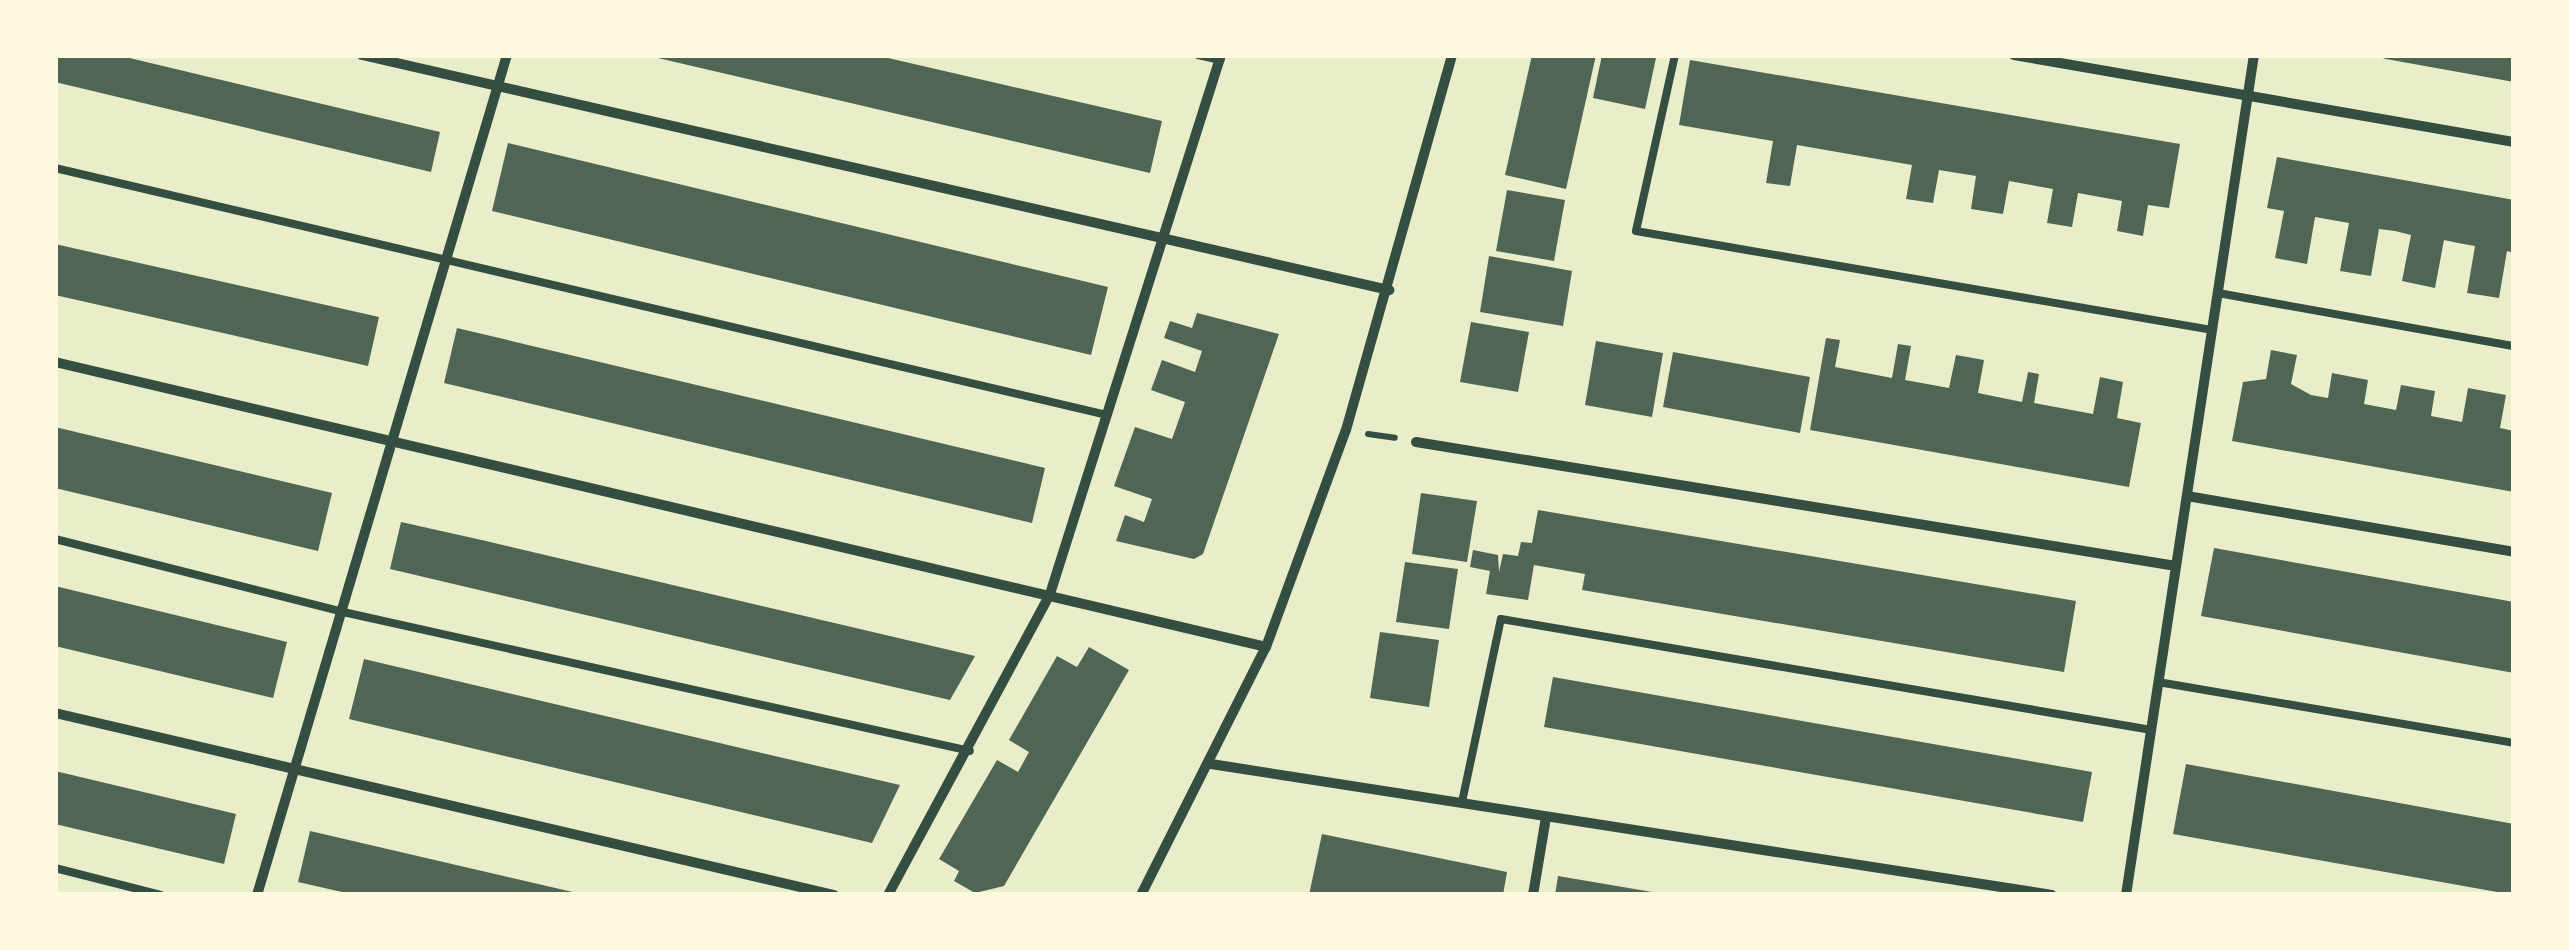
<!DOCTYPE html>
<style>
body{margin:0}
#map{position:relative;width:2569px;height:950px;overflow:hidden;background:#e9edc9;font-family:Figtree,sans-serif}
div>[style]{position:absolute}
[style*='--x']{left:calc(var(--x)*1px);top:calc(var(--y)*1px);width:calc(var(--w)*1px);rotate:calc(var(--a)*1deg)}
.building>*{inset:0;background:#4f6655}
.path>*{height:6px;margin:-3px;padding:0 3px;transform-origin:3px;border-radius:3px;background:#344e41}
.service>*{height:8px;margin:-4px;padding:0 4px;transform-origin:4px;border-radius:4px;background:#344e41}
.minor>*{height:10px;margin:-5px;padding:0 5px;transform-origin:5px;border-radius:5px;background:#344e41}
span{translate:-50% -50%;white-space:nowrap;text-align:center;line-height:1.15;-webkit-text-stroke:10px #fefae0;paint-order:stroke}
.frame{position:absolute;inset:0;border:58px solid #fefae0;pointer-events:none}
</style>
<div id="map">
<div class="building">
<i style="clip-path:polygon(55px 55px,117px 55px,440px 132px,431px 172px,55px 82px)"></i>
<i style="clip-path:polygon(645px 55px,875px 55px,1162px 121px,1150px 173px)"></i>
<i style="clip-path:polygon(1532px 55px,1596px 55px,1566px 189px,1505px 175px)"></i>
<i style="clip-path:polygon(1602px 55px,1656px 58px,1645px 109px,1593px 98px)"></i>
<i style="clip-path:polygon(2373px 55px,2514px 55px,2514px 82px,2386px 59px)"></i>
<i style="clip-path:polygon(1690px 60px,2180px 144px,2169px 208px,2148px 205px,2143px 236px,2117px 231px,2122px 201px,2078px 193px,2072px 227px,2047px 223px,2053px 189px,2009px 181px,2003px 214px,1971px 209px,1976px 176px,1939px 170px,1933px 203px,1906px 199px,1912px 165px,1797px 145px,1790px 186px,1766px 183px,1773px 141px,1679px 125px)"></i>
<i style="clip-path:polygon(508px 143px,1108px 287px,1091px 355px,492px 211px)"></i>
<i style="clip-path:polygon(2277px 157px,2514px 200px,2514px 253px,2507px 251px,2499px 298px,2467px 293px,2475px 246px,2458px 243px,2444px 240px,2435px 288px,2402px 281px,2411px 235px,2395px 231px,2379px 229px,2371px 276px,2340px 271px,2349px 223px,2315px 217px,2307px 264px,2275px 258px,2284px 211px,2267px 208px)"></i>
<i style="clip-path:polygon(1507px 190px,1565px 200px,1554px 261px,1496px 251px)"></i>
<i style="clip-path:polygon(55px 244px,379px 317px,368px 366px,55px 295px)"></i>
<i style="clip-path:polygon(1489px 256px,1572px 271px,1563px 326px,1480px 312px)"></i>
<i style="clip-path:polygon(1197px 313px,1279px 334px,1203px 554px,1194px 559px,1116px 541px,1125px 515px,1144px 522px,1152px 499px,1114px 486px,1135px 427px,1172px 439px,1185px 402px,1151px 390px,1162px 360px,1195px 372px,1202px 351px,1164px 338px,1170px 321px,1192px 328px)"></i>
<i style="clip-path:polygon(1471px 322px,1529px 332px,1518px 392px,1460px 382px)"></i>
<i style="clip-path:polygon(457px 328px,1045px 468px,1032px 523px,444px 383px)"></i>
<i style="clip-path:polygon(1826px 338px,1840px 340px,1835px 367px,1892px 378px,1898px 344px,1911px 346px,1905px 380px,1949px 388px,1956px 355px,1984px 360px,1978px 393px,2022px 402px,2028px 372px,2039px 374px,2034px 403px,2093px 414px,2100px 377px,2123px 382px,2117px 418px,2141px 423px,2129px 487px,1810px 430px)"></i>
<i style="clip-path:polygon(1596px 341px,1663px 353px,1652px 417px,1585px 405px)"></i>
<i style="clip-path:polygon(2271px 350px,2297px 355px,2291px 384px,2311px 395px,2328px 398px,2332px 373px,2368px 380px,2364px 404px,2396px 410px,2401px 385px,2435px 391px,2431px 416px,2462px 422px,2468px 388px,2506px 395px,2500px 428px,2514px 431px,2514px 492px,2232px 441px,2243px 382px,2266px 379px)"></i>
<i style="clip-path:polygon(1673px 352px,1810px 377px,1800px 433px,1663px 407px)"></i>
<i style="clip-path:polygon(55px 427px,332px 493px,318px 551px,55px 488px)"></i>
<i style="clip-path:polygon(1421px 493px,1477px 501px,1467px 562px,1412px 554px)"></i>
<i style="clip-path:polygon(1538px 510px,2076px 601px,2064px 672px,1582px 590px,1585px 574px,1534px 565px,1528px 600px,1486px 594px,1490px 571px,1470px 567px,1473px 550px,1498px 555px,1499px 572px,1503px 554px,1518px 556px,1521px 542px,1532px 543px)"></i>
<i style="clip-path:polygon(401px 522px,486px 541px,975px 656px,950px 700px,786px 662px,390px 569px)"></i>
<i style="clip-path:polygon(2214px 548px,2514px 602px,2514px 673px,2201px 616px)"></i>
<i style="clip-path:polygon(1405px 562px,1458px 569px,1449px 629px,1396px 622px)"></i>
<i style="clip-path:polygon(55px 586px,287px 642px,273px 698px,55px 646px)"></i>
<i style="clip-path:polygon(1380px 632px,1439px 640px,1429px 707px,1370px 698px)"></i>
<i style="clip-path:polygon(1089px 647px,1129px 670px,1004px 886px,975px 893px,954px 881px,959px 871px,939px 859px,997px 760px,1018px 772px,1029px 752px,1009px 740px,1057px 656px,1077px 667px)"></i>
<i style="clip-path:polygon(364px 659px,792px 760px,900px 785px,872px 843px,349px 719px)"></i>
<i style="clip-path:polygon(1553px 677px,2092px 772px,2083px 822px,1544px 727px)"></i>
<i style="clip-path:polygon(2186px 764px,2514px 824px,2514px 895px,2173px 834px)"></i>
<i style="clip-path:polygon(55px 771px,236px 814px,224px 864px,55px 824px)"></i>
<i style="clip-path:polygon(310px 831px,577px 893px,577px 895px,355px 895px,298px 882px)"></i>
<i style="clip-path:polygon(1322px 834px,1507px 872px,1503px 895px,1309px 895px)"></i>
<i style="clip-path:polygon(1558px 876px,1658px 893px,1658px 895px,1555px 895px)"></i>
</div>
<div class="path">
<i style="--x:1368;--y:434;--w:27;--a:8"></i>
</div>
<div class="service">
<i style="--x:1198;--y:55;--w:23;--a:13"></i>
<i style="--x:1675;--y:55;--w:180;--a:102.5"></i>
<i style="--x:1636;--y:231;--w:584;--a:9.75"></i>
<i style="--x:55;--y:168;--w:1081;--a:13.21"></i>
<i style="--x:2218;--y:293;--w:301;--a:10.2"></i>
<i style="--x:55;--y:539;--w:297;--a:14.2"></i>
<i style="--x:343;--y:612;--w:642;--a:12.5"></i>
<i style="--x:2158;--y:682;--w:361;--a:9.7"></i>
<i style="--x:1462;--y:802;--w:187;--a:-78"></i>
<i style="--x:1501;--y:619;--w:660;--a:9.68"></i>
<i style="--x:55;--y:868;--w:109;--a:14.3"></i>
</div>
<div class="minor">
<i style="--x:362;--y:55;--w:1054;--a:12.89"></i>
<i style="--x:2014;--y:55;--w:508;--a:9.87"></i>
<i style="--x:55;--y:362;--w:1244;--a:13.24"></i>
<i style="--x:1416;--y:442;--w:770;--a:9.27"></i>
<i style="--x:2187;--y:496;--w:332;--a:9.7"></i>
<i style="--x:55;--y:713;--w:800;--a:13.15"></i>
<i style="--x:1211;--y:764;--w:851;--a:8.85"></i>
<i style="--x:257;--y:895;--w:876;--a:-73.43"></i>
<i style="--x:888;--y:895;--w:342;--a:-61.7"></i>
<i style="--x:1050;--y:594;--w:565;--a:-72.4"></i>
<i style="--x:1141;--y:895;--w:278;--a:-63.3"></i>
<i style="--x:1266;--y:647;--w:231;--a:-69.8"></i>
<i style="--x:1346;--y:430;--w:390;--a:-74.2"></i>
<i style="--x:1533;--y:895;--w:79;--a:-80.5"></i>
<i style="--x:2126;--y:895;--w:850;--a:-81.34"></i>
</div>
<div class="frame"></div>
</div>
